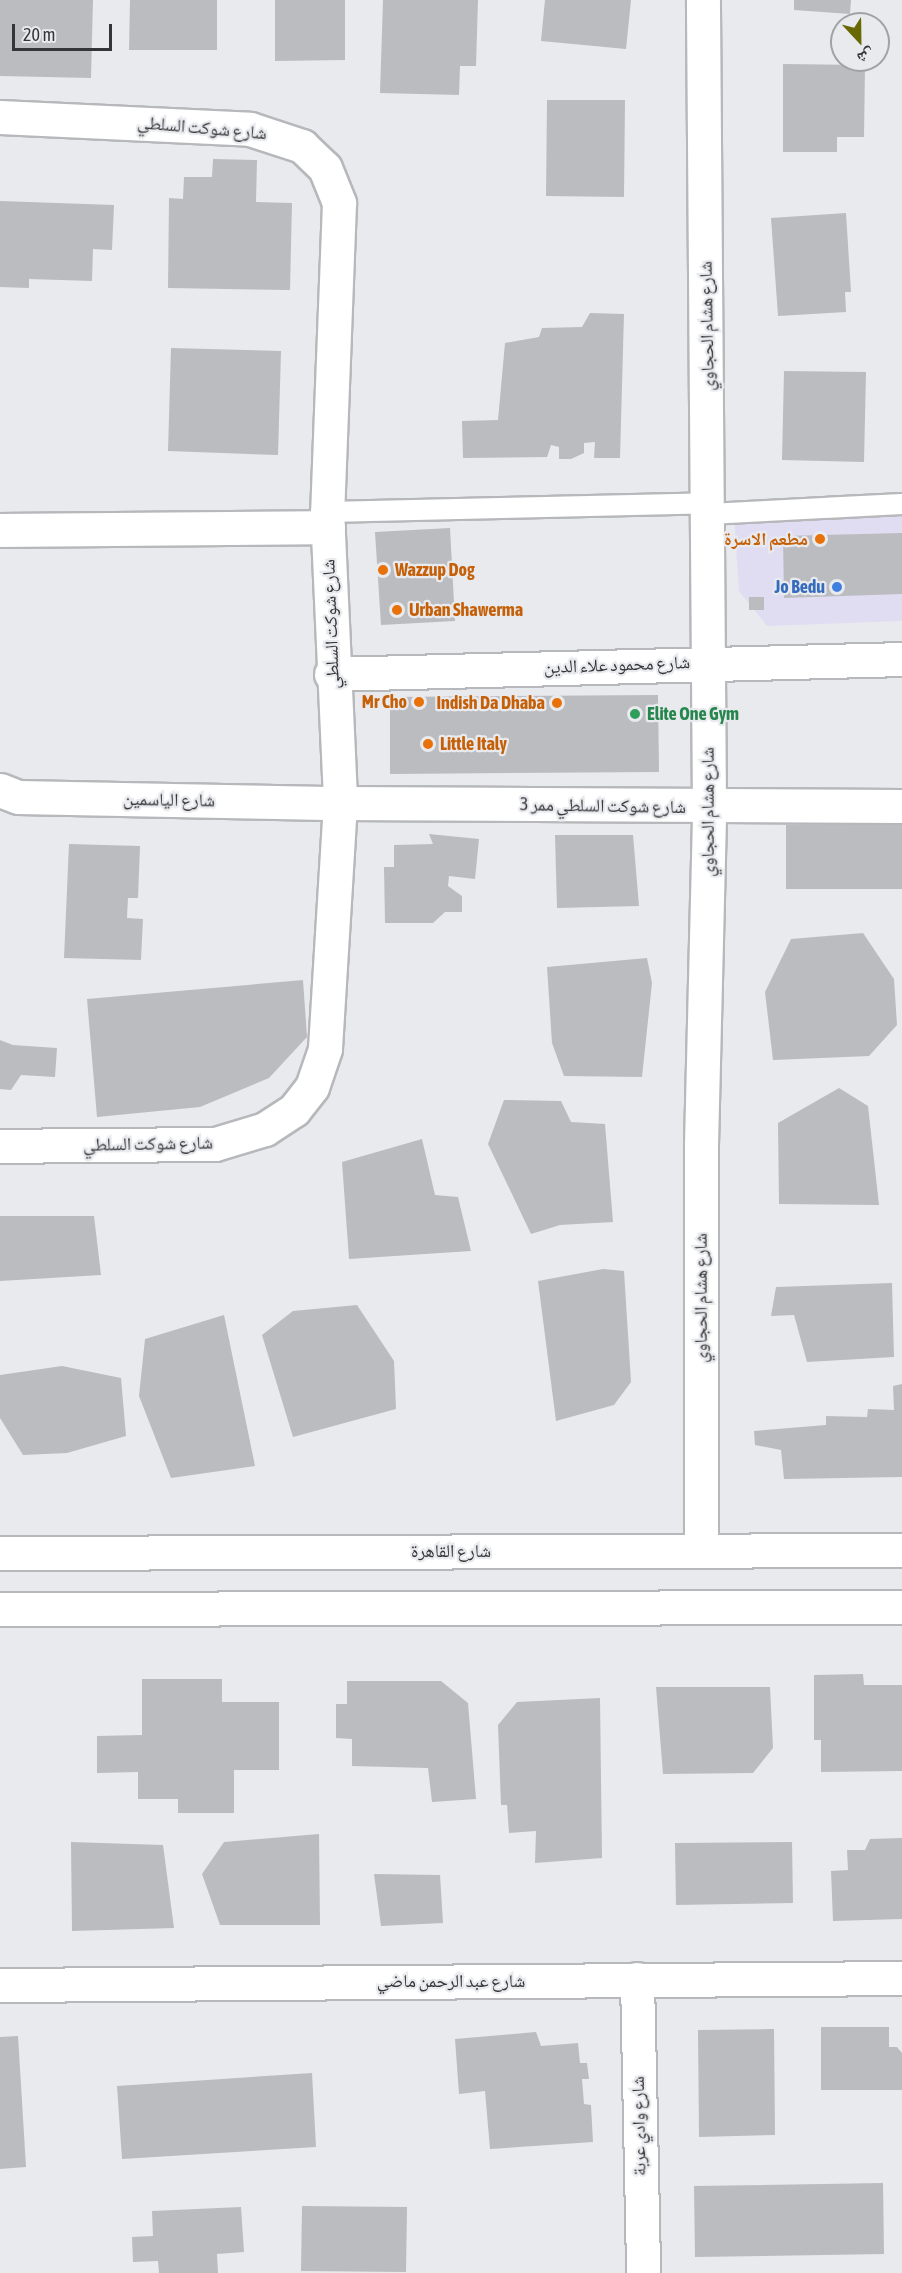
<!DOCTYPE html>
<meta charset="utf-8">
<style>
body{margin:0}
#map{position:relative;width:902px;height:2273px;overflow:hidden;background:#e9eaee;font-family:"Asap Condensed","Noto Naskh Arabic",sans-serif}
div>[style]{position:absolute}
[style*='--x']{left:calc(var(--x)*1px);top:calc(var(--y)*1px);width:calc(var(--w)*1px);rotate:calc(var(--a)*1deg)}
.commercial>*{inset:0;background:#e0ddf3}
.building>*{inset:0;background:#bbbcbf}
.roads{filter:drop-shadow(2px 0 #b7b8bb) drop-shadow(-2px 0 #b7b8bb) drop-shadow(0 2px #b7b8bb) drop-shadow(0 -2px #b7b8bb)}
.service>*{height:20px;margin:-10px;padding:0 10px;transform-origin:10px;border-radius:10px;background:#fff}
.minor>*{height:33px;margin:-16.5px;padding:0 16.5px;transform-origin:16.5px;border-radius:16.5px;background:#fff}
.tertiary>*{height:33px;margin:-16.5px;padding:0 16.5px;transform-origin:16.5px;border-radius:16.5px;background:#fff}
.secondary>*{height:33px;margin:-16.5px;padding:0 16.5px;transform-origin:16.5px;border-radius:16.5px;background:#fff}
.dots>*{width:16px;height:16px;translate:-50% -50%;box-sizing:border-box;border:3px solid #e9eaee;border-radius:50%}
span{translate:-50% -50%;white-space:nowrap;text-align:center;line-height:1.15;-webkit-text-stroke:4.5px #e9eaee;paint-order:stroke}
.street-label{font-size:18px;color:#343536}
.food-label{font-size:18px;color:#c56008;font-weight:700}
.right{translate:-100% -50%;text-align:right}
.left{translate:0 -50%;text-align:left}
.shop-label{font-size:18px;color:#366cbe;font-weight:700}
.leisure-label{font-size:18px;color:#27864d;font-weight:700}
.north{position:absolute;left:830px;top:12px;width:60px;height:60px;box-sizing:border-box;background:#e9eaee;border:2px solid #a1a2a4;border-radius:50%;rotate:158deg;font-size:16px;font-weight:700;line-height:24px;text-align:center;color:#343536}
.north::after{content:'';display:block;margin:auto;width:21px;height:27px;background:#686804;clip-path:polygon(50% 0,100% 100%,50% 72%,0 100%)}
.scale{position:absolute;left:12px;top:24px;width:100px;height:27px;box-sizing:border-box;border:3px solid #343536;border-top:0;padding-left:8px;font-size:18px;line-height:21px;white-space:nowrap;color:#343536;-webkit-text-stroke:4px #e9eaee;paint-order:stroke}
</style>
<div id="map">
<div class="commercial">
<i style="clip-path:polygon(902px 509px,902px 621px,767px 626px,739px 591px,734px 515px)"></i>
</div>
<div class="building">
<i style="clip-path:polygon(0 0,93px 0,91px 78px,0 76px)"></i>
<i style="clip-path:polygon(130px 0,217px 0,217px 50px,129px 50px)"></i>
<i style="clip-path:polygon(275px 0,345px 0,345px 60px,275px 61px)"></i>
<i style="clip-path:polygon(383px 0,478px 0,476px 66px,460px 66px,459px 95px,380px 93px)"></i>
<i style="clip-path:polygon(545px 0,631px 0,626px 49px,541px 41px)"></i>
<i style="clip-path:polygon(794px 0,851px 0,850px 14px,794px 10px)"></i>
<i style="clip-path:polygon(783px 64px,865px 65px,864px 137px,837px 137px,837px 152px,783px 152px)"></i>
<i style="clip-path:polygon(547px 100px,625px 100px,624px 197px,546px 196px)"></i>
<i style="clip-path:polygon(213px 159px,257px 160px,256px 202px,292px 203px,290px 290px,168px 288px,169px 198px,183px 199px,184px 177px,212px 177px)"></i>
<i style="clip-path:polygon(0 201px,114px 205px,112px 250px,93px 249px,92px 281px,29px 279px,29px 288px,0 287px)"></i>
<i style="clip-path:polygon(846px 213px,851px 292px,845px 292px,846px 312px,778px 316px,771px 218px)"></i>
<i style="clip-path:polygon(590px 313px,624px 314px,620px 458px,594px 458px,595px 442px,584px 443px,584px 453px,571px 459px,559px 459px,559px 447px,551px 445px,547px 457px,463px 458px,462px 421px,498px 420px,505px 343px,539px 337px,542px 328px,582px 327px)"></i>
<i style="clip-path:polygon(171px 348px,281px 351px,278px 455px,168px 451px)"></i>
<i style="clip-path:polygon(784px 371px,866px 372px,864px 462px,782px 460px)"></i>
<i style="clip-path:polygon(450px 528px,455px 621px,381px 625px,375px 532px)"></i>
<i style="clip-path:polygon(902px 533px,902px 594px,784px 598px,783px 536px)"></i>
<i style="clip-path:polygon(749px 597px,764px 597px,764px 610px,749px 610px)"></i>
<i style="clip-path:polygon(658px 695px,659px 772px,390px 774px,390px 697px)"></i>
<i style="clip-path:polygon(786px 825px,902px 825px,902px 889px,786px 889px)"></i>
<i style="clip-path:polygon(429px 834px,479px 839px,475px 879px,449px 876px,448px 886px,462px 896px,462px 912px,445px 912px,433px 923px,385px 923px,384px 867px,394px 867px,394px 845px,433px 844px)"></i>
<i style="clip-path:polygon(555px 835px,633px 835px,639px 906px,557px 908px)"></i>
<i style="clip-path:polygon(69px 844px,140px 846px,138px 898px,128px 898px,127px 918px,143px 919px,141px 960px,64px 958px)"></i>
<i style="clip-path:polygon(863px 933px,894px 979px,897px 1025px,869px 1056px,773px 1060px,765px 992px,791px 939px)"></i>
<i style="clip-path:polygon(647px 958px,652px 983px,642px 1077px,564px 1076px,552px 1043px,547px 967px)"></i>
<i style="clip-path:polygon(303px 980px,307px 1037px,269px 1078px,200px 1107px,97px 1117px,87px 999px)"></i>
<i style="clip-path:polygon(0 1040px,13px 1045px,57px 1048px,55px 1077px,21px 1075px,11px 1090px,0 1089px)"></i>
<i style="clip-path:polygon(839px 1088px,868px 1106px,879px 1205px,779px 1204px,778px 1123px)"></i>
<i style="clip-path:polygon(504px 1100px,561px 1101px,571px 1122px,605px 1124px,613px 1222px,560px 1225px,531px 1234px,488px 1144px)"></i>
<i style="clip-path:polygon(422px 1139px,435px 1195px,458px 1197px,471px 1251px,349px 1259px,342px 1162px)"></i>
<i style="clip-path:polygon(0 1216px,94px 1216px,101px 1275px,0 1281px)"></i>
<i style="clip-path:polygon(603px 1269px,624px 1271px,631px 1382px,614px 1405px,556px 1421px,538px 1281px)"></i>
<i style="clip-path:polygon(892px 1283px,894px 1357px,807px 1362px,794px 1315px,771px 1316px,776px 1287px)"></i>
<i style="clip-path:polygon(357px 1305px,394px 1361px,396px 1409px,293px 1437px,262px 1335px,293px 1311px)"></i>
<i style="clip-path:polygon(224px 1315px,255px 1466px,171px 1478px,139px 1396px,145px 1339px)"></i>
<i style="clip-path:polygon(62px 1366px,121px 1378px,126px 1436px,67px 1453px,23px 1455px,0 1418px,0 1375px)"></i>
<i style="clip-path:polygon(902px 1384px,902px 1477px,784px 1479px,781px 1450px,755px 1445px,754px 1431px,826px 1425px,826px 1416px,867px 1417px,868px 1409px,894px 1410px,893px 1386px)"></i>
<i style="clip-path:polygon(863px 1674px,864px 1685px,902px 1685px,902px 1771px,821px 1772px,821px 1740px,814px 1740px,814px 1675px)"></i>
<i style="clip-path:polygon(142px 1679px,222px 1679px,222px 1702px,279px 1702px,279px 1770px,234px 1770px,234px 1813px,178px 1813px,178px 1799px,138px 1799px,138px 1772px,97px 1773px,97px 1736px,142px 1735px)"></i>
<i style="clip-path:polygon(347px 1681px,441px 1681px,468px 1703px,476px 1799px,432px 1802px,428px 1768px,352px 1766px,352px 1739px,336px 1738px,336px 1704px,347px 1704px)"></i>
<i style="clip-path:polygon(656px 1687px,770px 1687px,773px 1748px,753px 1773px,663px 1774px)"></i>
<i style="clip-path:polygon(600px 1698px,602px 1858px,535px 1863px,536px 1831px,509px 1833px,507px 1805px,501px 1805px,498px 1725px,517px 1702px)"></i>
<i style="clip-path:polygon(319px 1834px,320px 1925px,220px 1925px,202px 1874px,224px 1842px)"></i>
<i style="clip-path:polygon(902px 1838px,902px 1919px,833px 1921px,831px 1871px,848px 1870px,847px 1850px,865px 1850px,870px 1839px)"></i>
<i style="clip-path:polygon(71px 1842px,163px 1845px,174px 1928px,72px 1931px)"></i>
<i style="clip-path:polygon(792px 1842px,793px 1903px,676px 1905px,675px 1843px)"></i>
<i style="clip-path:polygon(374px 1874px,440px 1875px,443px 1923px,381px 1926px)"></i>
<i style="clip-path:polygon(821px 2027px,889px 2027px,889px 2047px,897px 2047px,902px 2053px,902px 2090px,821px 2090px)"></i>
<i style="clip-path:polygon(774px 2029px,775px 2135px,699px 2137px,698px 2030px)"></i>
<i style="clip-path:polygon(536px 2032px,541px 2046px,578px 2043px,580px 2063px,587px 2063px,589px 2079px,582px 2079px,584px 2104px,591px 2105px,593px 2142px,490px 2149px,485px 2091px,459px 2094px,455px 2039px)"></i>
<i style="clip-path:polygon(18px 2036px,26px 2167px,0 2169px,0 2037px)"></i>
<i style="clip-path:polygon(312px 2073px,316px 2147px,122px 2159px,117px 2086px)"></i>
<i style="clip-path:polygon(883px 2183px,884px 2254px,695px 2257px,694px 2186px)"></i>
<i style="clip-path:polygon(302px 2206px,407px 2207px,406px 2272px,301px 2271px)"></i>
<i style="clip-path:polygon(241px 2207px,244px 2252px,217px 2254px,218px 2273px,159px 2273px,158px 2261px,133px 2262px,132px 2237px,153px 2236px,152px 2211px)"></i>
</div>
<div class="roads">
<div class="service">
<i style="--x:327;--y:512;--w:382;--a:-1.3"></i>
<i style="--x:709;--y:514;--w:193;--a:-3"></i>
</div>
<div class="minor">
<i style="--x:0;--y:117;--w:250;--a:2.7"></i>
<i style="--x:250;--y:129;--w:55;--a:18.1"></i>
<i style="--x:302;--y:146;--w:32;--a:44"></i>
<i style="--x:325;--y:168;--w:38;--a:68"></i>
<i style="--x:339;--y:203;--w:309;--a:92.2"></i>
<i style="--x:327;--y:512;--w:291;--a:87.4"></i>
<i style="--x:340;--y:803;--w:246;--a:93.5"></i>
<i style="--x:325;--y:1049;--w:40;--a:108.9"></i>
<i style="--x:312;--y:1087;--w:29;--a:128"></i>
<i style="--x:294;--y:1110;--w:35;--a:147"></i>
<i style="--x:265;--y:1129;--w:52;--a:163.3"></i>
<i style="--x:215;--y:1144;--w:215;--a:179.5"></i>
<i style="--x:0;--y:530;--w:328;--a:-0.5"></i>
<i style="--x:331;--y:674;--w:571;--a:-1.5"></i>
<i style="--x:0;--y:790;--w:19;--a:21"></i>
<i style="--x:18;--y:797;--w:322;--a:1.1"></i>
<i style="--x:340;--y:803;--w:562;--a:0.31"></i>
<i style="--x:637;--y:1979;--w:294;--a:88.8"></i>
<i style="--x:0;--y:1985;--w:902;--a:-0.44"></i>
</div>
<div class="tertiary">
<i style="--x:701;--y:1548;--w:404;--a:-90"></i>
<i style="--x:701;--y:1144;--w:337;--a:-88.6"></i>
<i style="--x:709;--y:807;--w:807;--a:-90.43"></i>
</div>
<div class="secondary">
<i style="--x:0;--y:1553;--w:902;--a:-0.19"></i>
<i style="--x:0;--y:1609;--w:902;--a:-0.13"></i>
</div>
</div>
<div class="dots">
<i style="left:820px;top:539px;background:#e8710a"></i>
<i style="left:383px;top:570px;background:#e8710a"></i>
<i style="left:837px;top:587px;background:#3f7fe0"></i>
<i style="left:397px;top:610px;background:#e8710a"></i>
<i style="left:419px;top:702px;background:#e8710a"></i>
<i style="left:557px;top:703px;background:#e8710a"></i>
<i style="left:635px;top:714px;background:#2e9e5b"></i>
<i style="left:428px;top:744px;background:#e8710a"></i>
</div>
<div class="street-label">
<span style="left:202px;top:128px;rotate:5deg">شارع شوكت السلطي</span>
<span style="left:707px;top:326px;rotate:-91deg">شارع هشام الحجاوي</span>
<span style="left:331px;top:624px;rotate:-92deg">شارع شوكت السلطي</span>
<span style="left:617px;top:665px;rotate:-2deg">شارع محمود علاء الدين</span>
<span style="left:169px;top:800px;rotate:1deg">شارع الياسمين</span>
<span style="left:603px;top:806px;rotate:1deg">شارع شوكت السلطي ممر 3</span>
<span style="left:708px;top:812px;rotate:-90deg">شارع هشام الحجاوي</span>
<span style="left:148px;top:1144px;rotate:-1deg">شارع شوكت السلطي</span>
<span style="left:701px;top:1298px;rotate:-90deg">شارع هشام الحجاوي</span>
<span style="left:451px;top:1551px">شارع القاهرة</span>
<span style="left:451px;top:1981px">شارع عبد الرحمن ماضي</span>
<span style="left:639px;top:2126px;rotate:-91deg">شارع وادي عربة</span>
</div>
<div class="food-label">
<span class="right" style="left:808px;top:539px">مطعم الاسرة</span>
<span class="left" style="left:395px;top:570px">Wazzup Dog</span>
<span class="left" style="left:409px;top:610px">Urban Shawerma</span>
<span class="right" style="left:407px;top:702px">Mr Cho</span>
<span class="right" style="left:545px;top:703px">Indish Da Dhaba</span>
<span class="left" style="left:440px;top:744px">Little Italy</span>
</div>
<div class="shop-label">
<span class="right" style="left:825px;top:587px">Jo Bedu</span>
</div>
<div class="leisure-label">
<span class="left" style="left:647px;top:714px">Elite One Gym</span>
</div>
<div class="north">ش</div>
<div class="scale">20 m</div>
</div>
